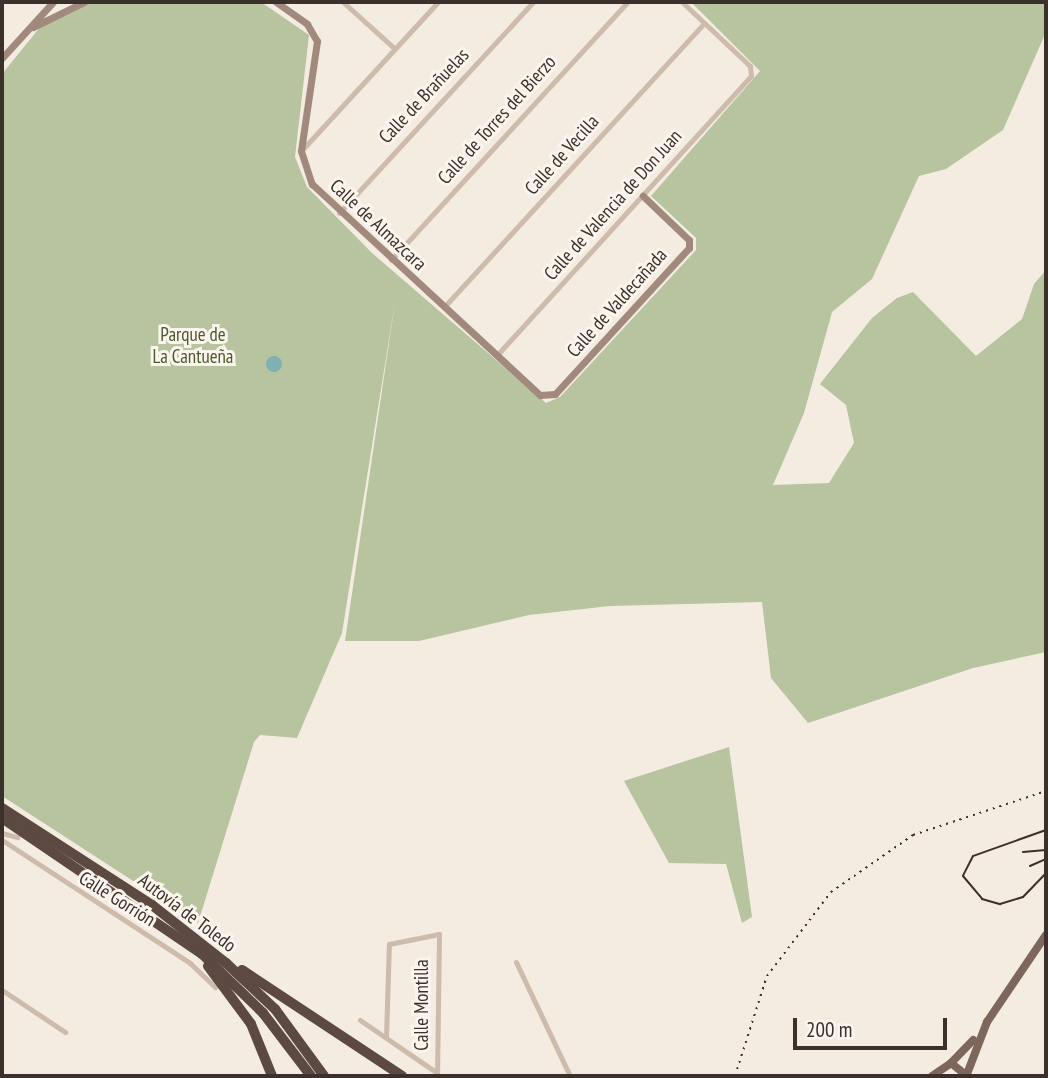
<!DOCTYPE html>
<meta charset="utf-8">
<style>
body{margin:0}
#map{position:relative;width:1048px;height:1078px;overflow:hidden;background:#f4ebe1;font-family:"PT Sans Narrow",sans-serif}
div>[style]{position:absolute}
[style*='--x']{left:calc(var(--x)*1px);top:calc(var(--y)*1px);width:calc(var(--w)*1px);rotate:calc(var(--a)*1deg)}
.green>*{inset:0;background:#b8c4a0}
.water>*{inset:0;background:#7fb0b2}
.round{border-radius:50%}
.street>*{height:5px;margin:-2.5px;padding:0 2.5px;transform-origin:2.5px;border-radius:2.5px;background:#cdbbac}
.secondary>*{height:7px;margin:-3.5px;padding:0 3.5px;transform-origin:3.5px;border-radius:3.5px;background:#a18a7d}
.primary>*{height:8px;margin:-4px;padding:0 4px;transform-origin:4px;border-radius:4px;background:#7d675c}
.highway>*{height:10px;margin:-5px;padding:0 5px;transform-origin:5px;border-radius:5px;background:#5c4a42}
.tram>*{height:2px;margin:-1px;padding:0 1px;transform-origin:1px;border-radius:1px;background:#3b302b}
.rail>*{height:2px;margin-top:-1px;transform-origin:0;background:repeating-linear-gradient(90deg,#3b302b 0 2px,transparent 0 7px)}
span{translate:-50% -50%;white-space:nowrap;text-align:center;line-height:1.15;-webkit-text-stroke:6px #fbf5ee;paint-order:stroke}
.street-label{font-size:19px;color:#3b302b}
.park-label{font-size:19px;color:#4a5a2e}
.frame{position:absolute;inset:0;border:4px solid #3b302b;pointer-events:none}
.scale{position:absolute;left:793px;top:1018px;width:154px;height:32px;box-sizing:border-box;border:4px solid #3b302b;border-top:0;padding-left:9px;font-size:21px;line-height:24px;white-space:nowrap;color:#3b302b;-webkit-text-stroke:5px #fbf5ee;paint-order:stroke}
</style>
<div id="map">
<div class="green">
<i style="clip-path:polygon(92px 2px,261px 2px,309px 35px,295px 157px,307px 187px,372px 253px,546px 403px,560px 397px,696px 250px,696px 238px,651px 196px,760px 71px,691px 2px,1046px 2px,1046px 32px,1003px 130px,946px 169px,919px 176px,872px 279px,832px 312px,804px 413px,773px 485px,829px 483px,854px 443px,846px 405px,820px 384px,872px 318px,897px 298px,913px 292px,976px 356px,1022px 319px,1034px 284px,1046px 270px,1046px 652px,973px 668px,808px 723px,771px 678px,762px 602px,610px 606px,529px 615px,419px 641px,345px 641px,395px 302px,342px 633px,297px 738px,260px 735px,254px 742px,198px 923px,2px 796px,2px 74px,41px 26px)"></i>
<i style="clip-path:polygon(729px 747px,752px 917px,742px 923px,726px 864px,669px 863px,624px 781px)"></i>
</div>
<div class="water">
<i class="round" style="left:266px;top:356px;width:16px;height:16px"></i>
</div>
<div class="street">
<i style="--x:343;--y:2;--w:70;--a:42.1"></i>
<i style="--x:301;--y:151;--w:202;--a:-47.4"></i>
<i style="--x:339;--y:213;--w:287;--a:-47.4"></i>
<i style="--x:391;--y:260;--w:350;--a:-47.5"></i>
<i style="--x:444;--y:307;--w:385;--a:-47.5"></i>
<i style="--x:497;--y:355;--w:377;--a:-47.7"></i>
<i style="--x:751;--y:76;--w:10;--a:-96"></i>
<i style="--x:750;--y:66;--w:93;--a:-136.7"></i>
<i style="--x:2;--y:833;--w:16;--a:15"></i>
<i style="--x:2;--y:840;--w:225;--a:33.2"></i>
<i style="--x:190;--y:963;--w:35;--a:44"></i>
<i style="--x:516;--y:962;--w:126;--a:64.7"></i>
<i style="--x:2;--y:990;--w:76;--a:33.7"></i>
<i style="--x:360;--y:1020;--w:93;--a:34.5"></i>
<i style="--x:386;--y:1037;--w:93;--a:-88.2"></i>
<i style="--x:389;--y:944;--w:51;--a:-11.3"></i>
<i style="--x:439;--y:934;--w:142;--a:90.8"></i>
</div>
<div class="secondary">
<i style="--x:276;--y:2;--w:38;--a:35"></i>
<i style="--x:307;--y:24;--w:20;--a:60"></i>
<i style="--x:317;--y:41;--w:111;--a:98.3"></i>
<i style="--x:301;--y:151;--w:35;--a:72"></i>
<i style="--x:312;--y:184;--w:311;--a:42.8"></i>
<i style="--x:540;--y:395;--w:15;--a:-4"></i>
<i style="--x:555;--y:394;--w:198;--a:-47.5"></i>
<i style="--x:689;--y:248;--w:8;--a:-90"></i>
<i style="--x:689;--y:240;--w:64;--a:-136.3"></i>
<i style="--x:33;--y:27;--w:57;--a:-26.1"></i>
<i style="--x:2;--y:58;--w:76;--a:-47.7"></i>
</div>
<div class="primary">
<i style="--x:951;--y:1063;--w:32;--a:-46"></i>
<i style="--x:967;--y:1074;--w:56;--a:-69"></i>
<i style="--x:987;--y:1022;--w:105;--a:-55.9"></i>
<i style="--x:932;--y:1076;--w:23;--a:-34"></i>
<i style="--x:951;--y:1063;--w:21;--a:39"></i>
</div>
<div class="highway">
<i style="--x:2;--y:808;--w:179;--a:32.9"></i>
<i style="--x:152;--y:905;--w:94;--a:38.1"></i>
<i style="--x:226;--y:963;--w:67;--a:43.2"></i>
<i style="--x:275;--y:1009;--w:83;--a:53.8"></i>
<i style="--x:2;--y:818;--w:242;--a:34.2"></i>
<i style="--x:202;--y:954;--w:85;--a:44"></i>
<i style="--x:263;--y:1013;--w:79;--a:52.7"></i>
<i style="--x:208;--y:966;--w:72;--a:53.4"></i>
<i style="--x:251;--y:1024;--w:56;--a:68"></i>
<i style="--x:242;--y:970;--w:192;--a:33.5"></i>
</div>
<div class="tram">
<i style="--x:1046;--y:830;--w:77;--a:160.4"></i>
<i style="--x:973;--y:856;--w:22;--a:117"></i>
<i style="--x:963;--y:876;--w:30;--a:50"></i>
<i style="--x:982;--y:899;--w:19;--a:16"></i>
<i style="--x:1000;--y:904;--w:24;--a:-17"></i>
<i style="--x:1023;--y:897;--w:33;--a:-46"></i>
<i style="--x:1023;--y:852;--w:23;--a:-5"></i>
<i style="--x:1030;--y:866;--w:17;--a:-24"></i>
</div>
<div class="rail">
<i style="--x:735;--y:1076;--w:105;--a:-72.3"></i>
<i style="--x:767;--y:976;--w:106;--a:-52.7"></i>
<i style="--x:831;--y:892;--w:100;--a:-34.8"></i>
<i style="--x:913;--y:835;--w:140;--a:-18.3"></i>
</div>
<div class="street-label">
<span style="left:424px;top:96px;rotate:-47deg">Calle de Brañuelas</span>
<span style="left:497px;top:120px;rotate:-48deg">Calle de Torres del Bierzo</span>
<span style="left:562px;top:155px;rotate:-48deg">Calle de Vecilla</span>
<span style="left:613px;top:205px;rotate:-48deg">Calle de Valencia de Don Juan</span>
<span style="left:378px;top:225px;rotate:43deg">Calle de Almazcara</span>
<span style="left:617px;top:303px;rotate:-48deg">Calle de Valdecañada</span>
<span style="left:117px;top:899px;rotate:32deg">Calle Gorrión</span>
<span style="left:187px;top:913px;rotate:37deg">Autovía de Toledo</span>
<span style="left:422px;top:1005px;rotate:-90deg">Calle Montilla</span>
</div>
<div class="park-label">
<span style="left:193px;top:346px">Parque de<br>La Cantueña</span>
</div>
<div class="frame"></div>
<div class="scale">200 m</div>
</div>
